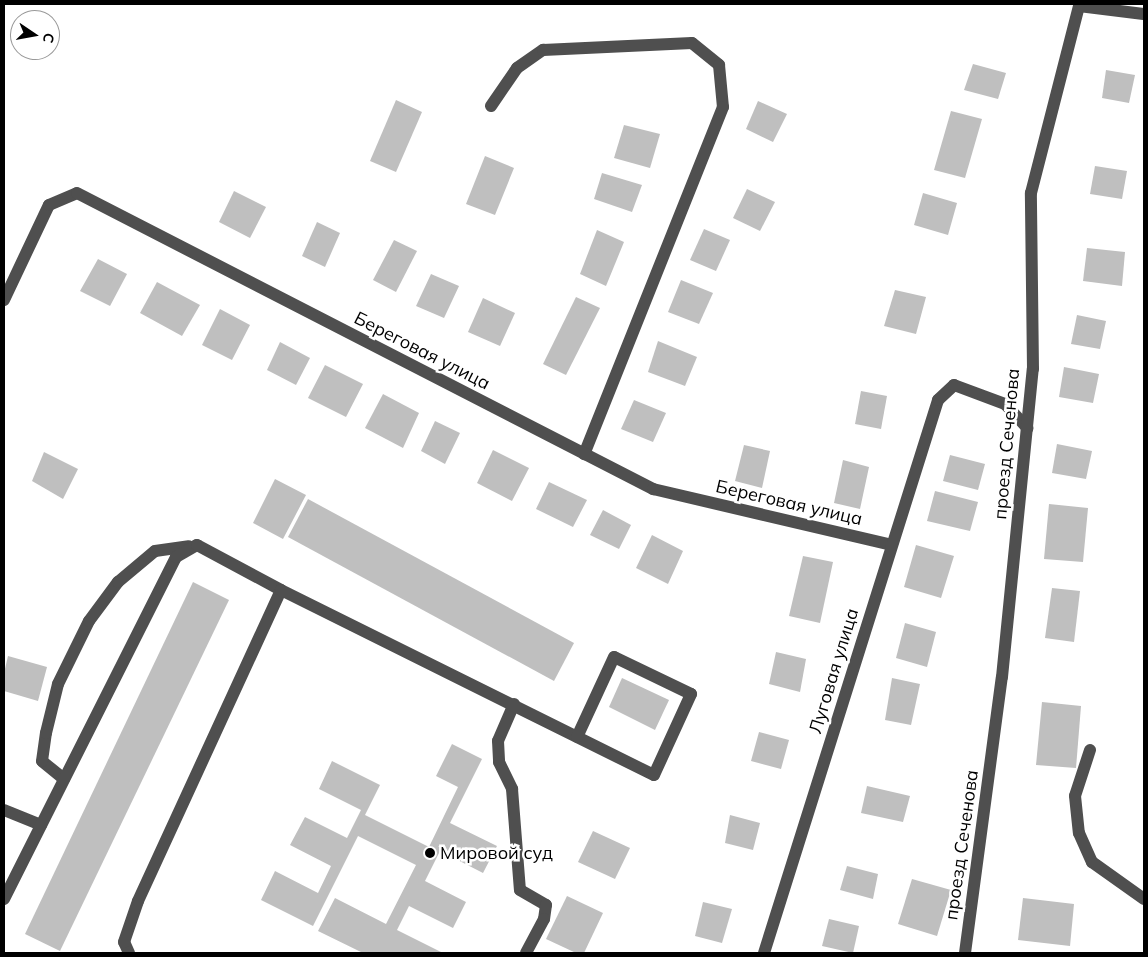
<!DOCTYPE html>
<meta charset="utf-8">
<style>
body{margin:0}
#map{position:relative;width:1148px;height:957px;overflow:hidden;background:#fff;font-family:Mulish,sans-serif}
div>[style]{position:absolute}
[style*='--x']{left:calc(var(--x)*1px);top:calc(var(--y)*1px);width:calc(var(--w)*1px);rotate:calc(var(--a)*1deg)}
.building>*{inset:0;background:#bfbfbf}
.minor>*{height:12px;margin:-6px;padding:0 6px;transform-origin:6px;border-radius:6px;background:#4f4f4f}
.dots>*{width:14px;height:14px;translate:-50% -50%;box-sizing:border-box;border:2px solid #fff;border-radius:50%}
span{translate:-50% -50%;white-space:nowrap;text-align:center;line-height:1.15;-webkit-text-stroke:5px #fff;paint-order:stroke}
.street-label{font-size:18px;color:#000}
.poi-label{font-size:18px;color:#000}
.left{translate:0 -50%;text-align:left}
.frame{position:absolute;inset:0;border:5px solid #000;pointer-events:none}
.north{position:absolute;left:10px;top:10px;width:50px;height:50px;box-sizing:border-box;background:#fff;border:1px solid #999;border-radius:50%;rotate:102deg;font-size:14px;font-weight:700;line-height:20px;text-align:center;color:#000}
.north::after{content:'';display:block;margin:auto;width:18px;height:22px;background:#000;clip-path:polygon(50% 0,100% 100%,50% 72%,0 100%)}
</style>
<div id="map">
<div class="building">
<i style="clip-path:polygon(973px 64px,1006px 73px,998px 99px,964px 90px)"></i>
<i style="clip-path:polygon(1106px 70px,1135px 75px,1129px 103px,1102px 98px)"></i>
<i style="clip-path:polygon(396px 100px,422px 112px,396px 172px,370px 161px)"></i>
<i style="clip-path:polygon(758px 101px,787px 114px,773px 142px,746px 129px)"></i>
<i style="clip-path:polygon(951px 111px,982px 119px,965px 178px,934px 170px)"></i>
<i style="clip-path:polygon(624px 125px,660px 134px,650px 168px,614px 158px)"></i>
<i style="clip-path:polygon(485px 156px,514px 168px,495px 215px,466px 204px)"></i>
<i style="clip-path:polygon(1095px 166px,1127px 171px,1122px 199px,1090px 194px)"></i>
<i style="clip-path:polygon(602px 173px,642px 185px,632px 212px,594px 199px)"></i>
<i style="clip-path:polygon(747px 189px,775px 202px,760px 231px,733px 218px)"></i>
<i style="clip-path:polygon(234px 191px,266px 207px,250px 238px,219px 222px)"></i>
<i style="clip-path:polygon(923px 193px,957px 203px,948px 235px,914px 225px)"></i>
<i style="clip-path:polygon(317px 222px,340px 233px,325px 267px,302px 256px)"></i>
<i style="clip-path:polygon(704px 229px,730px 240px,716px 271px,690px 260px)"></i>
<i style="clip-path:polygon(597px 230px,624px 242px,606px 286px,580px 274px)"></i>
<i style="clip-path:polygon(394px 240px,417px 251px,396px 292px,373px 280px)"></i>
<i style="clip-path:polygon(1087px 248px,1125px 252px,1122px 286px,1083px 281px)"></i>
<i style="clip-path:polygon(98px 259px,127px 274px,110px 306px,80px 291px)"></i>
<i style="clip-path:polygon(431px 274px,459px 286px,444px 318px,416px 306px)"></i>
<i style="clip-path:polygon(681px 280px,713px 293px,699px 324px,668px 312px)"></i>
<i style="clip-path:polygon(157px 282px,200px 305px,182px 336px,140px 313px)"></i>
<i style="clip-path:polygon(895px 290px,926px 297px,916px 334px,884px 326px)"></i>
<i style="clip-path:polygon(576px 297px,600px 308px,566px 375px,543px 364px)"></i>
<i style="clip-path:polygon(483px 298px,515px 313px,500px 346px,468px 332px)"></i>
<i style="clip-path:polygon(220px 309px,250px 325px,232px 360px,202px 345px)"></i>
<i style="clip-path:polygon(1077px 315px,1106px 321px,1100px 349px,1071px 344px)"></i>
<i style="clip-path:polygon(658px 341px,697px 357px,685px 386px,648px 372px)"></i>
<i style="clip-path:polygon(280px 342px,310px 358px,296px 385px,267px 370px)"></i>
<i style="clip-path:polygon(325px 365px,363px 384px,346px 417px,308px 398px)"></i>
<i style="clip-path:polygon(1064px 367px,1099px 374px,1093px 403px,1059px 397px)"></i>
<i style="clip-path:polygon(861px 391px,887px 396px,881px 429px,855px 424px)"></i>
<i style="clip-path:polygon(383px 394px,419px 413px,403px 448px,365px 428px)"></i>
<i style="clip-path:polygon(634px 400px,666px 413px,653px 442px,621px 429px)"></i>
<i style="clip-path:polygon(435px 421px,460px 433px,445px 464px,421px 451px)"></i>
<i style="clip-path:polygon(1057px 444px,1092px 451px,1086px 479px,1052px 473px)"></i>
<i style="clip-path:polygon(744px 445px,770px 451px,762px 488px,735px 481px)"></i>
<i style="clip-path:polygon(493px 450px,529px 468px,512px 501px,477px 483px)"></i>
<i style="clip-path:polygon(44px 452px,78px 469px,63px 499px,32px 481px)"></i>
<i style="clip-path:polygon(950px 455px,985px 464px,978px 490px,943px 481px)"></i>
<i style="clip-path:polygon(843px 460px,869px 467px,860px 509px,834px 503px)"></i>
<i style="clip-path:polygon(275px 479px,306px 495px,283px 539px,253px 523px)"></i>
<i style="clip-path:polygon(549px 482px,587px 500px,573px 527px,536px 509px)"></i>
<i style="clip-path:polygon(935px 491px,978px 502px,970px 531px,927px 521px)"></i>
<i style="clip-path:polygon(308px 499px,574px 643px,554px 681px,288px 537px)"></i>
<i style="clip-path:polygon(1049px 504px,1088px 508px,1083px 562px,1044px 559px)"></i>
<i style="clip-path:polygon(603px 510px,631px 525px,619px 549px,590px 535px)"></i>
<i style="clip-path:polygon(652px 535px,683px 551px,668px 584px,636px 568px)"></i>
<i style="clip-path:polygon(916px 545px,954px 556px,941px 598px,904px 587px)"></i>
<i style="clip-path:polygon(803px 556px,833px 562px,820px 623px,789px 616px)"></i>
<i style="clip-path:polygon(193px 582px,229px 600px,60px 951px,25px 934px)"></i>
<i style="clip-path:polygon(1052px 588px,1080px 591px,1074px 642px,1045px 638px)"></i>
<i style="clip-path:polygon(905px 623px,936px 632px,927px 667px,896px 658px)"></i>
<i style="clip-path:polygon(776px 652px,806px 659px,800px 692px,769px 684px)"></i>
<i style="clip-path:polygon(8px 656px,47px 667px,38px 701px,4px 691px,4px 673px)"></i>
<i style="clip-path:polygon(622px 678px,669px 700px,655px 730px,609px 707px)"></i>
<i style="clip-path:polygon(892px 678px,920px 684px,911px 725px,885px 720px)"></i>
<i style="clip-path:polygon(1042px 702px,1081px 706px,1076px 768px,1036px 765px)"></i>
<i style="clip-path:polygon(759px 732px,789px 740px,781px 769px,751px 761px)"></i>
<i style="clip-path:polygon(452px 744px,482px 759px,450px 823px,497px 846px,483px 873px,440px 851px,425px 881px,466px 902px,453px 928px,409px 906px,397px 930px,443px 953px,363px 953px,318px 931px,335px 898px,386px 924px,416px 865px,358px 836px,313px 926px,261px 900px,275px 871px,318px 893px,331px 866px,290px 845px,305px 817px,347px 838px,361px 810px,319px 789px,332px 761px,380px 785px,365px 815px,429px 847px,458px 787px,436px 776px)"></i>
<i style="clip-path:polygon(867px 786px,910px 796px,903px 822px,861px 813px)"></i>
<i style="clip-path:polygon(730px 815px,760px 823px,753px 850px,725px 843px)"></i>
<i style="clip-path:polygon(593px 831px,630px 848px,615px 879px,578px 862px)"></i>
<i style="clip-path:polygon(847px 866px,878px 874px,873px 899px,840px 890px)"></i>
<i style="clip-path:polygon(912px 879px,951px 890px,937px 936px,898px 924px)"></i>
<i style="clip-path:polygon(567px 896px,603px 913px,584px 953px,576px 953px,546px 939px)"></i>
<i style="clip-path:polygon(1023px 898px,1074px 904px,1070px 946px,1018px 940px)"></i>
<i style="clip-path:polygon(703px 902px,732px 909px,722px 943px,695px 936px)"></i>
<i style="clip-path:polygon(829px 919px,859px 926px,853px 953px,822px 946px)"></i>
</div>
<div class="minor">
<i style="--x:491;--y:106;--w:46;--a:-55.6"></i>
<i style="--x:517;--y:68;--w:32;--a:-35"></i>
<i style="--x:543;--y:50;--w:149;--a:-2.7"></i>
<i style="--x:692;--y:43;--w:35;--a:39"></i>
<i style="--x:719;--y:65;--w:42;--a:84.6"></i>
<i style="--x:723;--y:107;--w:374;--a:111.8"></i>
<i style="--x:4;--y:300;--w:105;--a:-64.7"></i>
<i style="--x:49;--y:205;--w:30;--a:-23"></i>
<i style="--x:77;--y:193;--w:648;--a:27.2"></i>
<i style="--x:653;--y:489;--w:245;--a:13.2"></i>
<i style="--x:514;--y:704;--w:40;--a:113.4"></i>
<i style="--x:498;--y:741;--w:21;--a:87"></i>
<i style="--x:499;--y:762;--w:30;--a:64"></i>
<i style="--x:512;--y:789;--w:101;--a:85.5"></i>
<i style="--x:520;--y:890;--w:30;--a:30"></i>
<i style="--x:546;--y:905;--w:14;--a:98"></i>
<i style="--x:544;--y:919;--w:38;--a:118"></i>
<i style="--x:1090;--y:750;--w:48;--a:108.1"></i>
<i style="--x:1075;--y:796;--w:37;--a:84"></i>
<i style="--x:1079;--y:833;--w:32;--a:66"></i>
<i style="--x:1092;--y:862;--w:64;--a:35.4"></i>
<i style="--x:64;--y:779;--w:28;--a:-141"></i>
<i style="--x:42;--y:761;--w:28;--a:-82"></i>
<i style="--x:46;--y:733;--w:50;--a:-76.2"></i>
<i style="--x:58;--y:684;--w:70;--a:-63.8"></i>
<i style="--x:89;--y:621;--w:49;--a:-53.4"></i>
<i style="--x:118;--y:582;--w:48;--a:-40"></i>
<i style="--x:155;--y:551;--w:34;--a:-8"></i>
<i style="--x:4;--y:810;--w:40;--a:22"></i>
<i style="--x:4;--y:899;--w:383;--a:-63.3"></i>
<i style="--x:176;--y:557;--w:24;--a:-30"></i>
<i style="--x:197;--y:545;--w:95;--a:28.2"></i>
<i style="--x:129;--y:953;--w:12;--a:-114"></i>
<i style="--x:124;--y:942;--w:43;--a:-71.1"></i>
<i style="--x:138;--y:901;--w:342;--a:-65.3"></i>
<i style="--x:281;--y:590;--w:416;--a:26.4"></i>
<i style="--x:654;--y:775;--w:89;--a:-65.4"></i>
<i style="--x:691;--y:694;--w:85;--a:-154.3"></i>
<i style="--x:614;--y:657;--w:88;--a:114.8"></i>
<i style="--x:764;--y:953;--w:580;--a:-72.53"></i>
<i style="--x:938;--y:400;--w:22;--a:-43"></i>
<i style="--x:954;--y:385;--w:54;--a:20.4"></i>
<i style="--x:1005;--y:404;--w:33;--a:47"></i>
<i style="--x:965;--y:953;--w:278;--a:-82.4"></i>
<i style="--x:1002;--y:677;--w:310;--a:-84.3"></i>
<i style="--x:1033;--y:369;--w:176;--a:-90.7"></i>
<i style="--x:1031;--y:193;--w:193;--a:-75.6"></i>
<i style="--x:1079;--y:6;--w:65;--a:7"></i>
</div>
<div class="dots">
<i style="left:430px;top:853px;background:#000"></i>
</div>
<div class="street-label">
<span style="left:422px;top:351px;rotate:27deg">Береговая улица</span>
<span style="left:1007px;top:444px;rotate:-85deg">проезд Сеченова</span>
<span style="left:789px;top:503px;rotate:13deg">Береговая улица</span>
<span style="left:834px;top:671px;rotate:-73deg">Луговая улица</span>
<span style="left:962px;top:845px;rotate:-82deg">проезд Сеченова</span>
</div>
<div class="poi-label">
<span class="left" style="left:440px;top:853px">Мировой суд</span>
</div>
<div class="frame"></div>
<div class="north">С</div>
</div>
